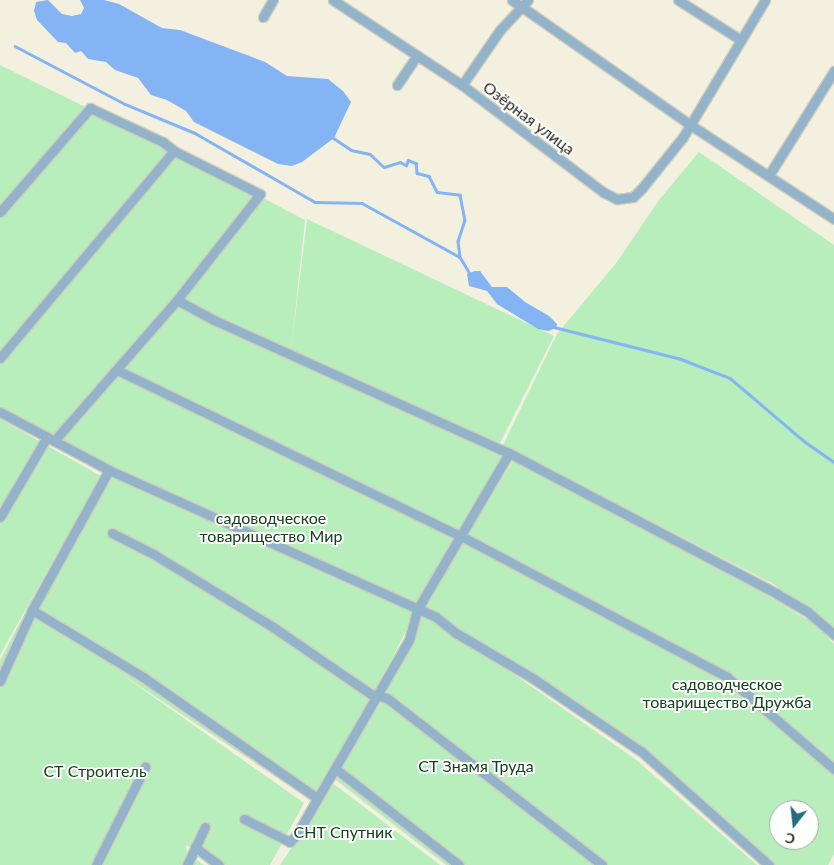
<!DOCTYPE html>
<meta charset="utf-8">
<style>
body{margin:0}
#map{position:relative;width:834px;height:865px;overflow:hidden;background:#f3f0df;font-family:Lato,sans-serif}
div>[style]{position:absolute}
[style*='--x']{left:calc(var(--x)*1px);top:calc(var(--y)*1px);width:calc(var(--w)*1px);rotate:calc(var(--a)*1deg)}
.green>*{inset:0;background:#b7eebb}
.water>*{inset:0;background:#85b4f5}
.stream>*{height:2.5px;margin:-1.25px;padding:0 1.25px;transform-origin:1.25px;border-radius:1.25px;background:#85b4f5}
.roads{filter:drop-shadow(1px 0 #cfccbd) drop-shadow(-1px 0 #cfccbd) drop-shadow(0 1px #cfccbd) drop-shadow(0 -1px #cfccbd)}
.minor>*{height:9px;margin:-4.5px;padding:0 4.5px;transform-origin:4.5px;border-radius:4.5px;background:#92b3c9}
span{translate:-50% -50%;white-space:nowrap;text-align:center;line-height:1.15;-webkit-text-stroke:4px #fff;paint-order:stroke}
.street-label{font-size:16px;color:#292721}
.park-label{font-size:16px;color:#13421b}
.north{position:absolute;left:769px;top:800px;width:50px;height:50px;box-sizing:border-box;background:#fff;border:1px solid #a9a9a6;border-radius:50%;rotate:196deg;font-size:14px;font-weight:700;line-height:20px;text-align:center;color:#292721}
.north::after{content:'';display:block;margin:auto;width:18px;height:22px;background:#266b7b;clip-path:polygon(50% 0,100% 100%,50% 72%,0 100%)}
</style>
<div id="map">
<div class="green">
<i style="clip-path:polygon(0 65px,264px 195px,232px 232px,263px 198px,305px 220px,291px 350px,307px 219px,554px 336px,500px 443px,326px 367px,503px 454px,433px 576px,394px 655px,312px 801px,118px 672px,304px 803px,270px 865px,222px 865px,186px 845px,187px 853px,204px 865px,0 865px,0 660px,27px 609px,34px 613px,111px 477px,54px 439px,0 416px)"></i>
<i style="clip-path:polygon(699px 152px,834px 245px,834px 629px,775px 585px,503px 445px,557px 334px,617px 262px,659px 200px)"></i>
<i style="clip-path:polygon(0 419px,101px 476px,0 655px)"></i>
<i style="clip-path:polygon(evenodd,513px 461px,763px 593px,815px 624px,834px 644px,834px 854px,828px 865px,772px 865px,638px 755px,422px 607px,513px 461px,779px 810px,809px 810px,809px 840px,779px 840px,779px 810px)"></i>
<i style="clip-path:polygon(421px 609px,635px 759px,757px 865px,446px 865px,333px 778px)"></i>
<i style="clip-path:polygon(334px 784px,440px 865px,280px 865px)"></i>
</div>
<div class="water">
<i style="clip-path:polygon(48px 0,62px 14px,72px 16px,81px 14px,84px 8px,80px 0,104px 0,119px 4px,162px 28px,180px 30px,265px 62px,287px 76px,328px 79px,343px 91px,351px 102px,334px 138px,302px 162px,292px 166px,278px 164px,194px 122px,186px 111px,167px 100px,151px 95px,138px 78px,115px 70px,106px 62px,88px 59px,81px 51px,75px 53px,66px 43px,58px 42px,37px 20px,34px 11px,36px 2px)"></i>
<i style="clip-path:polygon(475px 271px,480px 271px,492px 287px,507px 287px,525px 302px,549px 316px,557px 324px,556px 328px,548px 331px,538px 329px,497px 304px,487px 291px,469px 286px,467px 274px)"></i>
</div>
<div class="stream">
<i style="--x:15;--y:46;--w:124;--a:27.8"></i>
<i style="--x:125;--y:104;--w:76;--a:22.5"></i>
<i style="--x:195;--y:133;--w:138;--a:29.9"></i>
<i style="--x:315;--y:202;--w:47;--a:1.2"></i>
<i style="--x:362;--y:203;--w:112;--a:28.9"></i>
<i style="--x:332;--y:137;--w:23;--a:34"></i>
<i style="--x:351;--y:150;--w:19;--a:12"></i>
<i style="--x:370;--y:154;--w:19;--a:43"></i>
<i style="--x:384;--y:167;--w:17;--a:-17"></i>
<i style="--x:400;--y:162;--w:7;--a:27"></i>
<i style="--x:406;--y:165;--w:5;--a:-68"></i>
<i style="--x:408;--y:160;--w:9;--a:21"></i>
<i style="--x:416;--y:163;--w:10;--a:84"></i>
<i style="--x:417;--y:173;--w:12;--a:14"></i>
<i style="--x:429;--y:176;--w:18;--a:63"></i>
<i style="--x:437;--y:192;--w:23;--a:7"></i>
<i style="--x:460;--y:195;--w:25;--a:79"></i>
<i style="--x:465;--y:220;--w:22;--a:108"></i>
<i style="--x:458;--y:241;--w:16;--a:83"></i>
<i style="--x:460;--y:257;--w:21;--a:59"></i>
<i style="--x:554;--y:327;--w:131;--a:14.1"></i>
<i style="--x:681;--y:359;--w:53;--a:21.2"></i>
<i style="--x:730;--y:378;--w:97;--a:40.4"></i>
<i style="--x:804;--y:441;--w:37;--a:35"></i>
</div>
<div class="roads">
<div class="minor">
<i style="--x:333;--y:0;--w:154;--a:33.4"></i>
<i style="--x:462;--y:85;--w:177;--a:37.2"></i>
<i style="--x:603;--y:192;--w:16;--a:27"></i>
<i style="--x:617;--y:199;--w:16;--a:-7"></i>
<i style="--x:633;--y:197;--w:13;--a:-45"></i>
<i style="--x:642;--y:188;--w:65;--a:-51.2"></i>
<i style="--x:683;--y:137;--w:160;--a:-59.1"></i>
<i style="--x:512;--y:0;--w:216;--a:35"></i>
<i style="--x:689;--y:124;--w:173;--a:33.2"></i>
<i style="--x:678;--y:0;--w:75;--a:32.4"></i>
<i style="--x:263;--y:17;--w:20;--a:-60"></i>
<i style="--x:397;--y:85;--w:36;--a:-56"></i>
<i style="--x:462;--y:85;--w:67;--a:-55.4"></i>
<i style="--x:500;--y:30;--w:41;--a:-47"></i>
<i style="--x:769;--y:175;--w:123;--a:-58"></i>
<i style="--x:0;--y:212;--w:138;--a:-49.1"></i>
<i style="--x:90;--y:108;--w:81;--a:25"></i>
<i style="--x:163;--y:142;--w:14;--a:39"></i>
<i style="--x:174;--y:151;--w:96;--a:26.6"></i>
<i style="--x:260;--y:194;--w:135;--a:128.1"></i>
<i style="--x:177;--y:300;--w:187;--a:131.1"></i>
<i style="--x:177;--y:300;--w:42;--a:28.4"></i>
<i style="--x:214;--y:320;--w:324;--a:24.3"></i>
<i style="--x:509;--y:453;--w:303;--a:27.7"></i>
<i style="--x:777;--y:594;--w:36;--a:30"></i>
<i style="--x:808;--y:612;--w:35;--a:41"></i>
<i style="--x:0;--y:358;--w:270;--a:-50"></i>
<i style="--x:117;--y:370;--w:382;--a:25.8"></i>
<i style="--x:461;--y:536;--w:301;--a:27.9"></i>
<i style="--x:727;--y:677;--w:141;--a:40.7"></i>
<i style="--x:0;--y:412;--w:123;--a:28"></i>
<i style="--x:109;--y:470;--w:359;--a:24.2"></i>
<i style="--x:436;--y:617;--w:26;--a:39"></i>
<i style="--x:456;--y:633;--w:91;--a:30.5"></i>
<i style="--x:534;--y:679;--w:130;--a:34.1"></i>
<i style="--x:642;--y:752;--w:170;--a:41.7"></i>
<i style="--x:0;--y:517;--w:93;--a:-59.6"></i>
<i style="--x:112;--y:533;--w:48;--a:27.1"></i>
<i style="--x:155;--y:555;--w:138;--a:31.4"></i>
<i style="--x:273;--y:627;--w:119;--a:34.4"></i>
<i style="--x:371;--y:694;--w:16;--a:14"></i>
<i style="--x:387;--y:698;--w:272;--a:37.8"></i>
<i style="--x:32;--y:610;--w:130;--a:31.1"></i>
<i style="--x:143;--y:677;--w:212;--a:34.8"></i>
<i style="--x:0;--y:681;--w:78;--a:-65.7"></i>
<i style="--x:32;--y:610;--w:160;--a:-61.2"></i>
<i style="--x:336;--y:769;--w:156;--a:38"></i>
<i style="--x:244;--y:819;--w:51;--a:26.6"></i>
<i style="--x:290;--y:842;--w:11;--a:-49"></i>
<i style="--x:297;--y:834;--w:224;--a:-60"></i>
<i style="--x:409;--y:640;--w:31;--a:-75"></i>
<i style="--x:417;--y:610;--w:182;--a:-59.6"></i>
<i style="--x:195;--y:847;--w:30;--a:37"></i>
<i style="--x:96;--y:865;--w:110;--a:-63.4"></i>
<i style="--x:187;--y:865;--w:42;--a:-64.7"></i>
</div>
</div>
<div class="street-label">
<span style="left:529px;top:118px;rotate:37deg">Озёрная улица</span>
</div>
<div class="park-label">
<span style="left:271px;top:527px">садоводческое<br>товарищество Мир</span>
<span style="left:727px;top:693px">садоводческое<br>товарищество Дружба</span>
<span style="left:476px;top:766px">СТ Знамя Труда</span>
<span style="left:95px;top:771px">СТ Строитель</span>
<span style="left:343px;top:832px">СНТ Спутник</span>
</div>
<div class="north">С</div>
</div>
